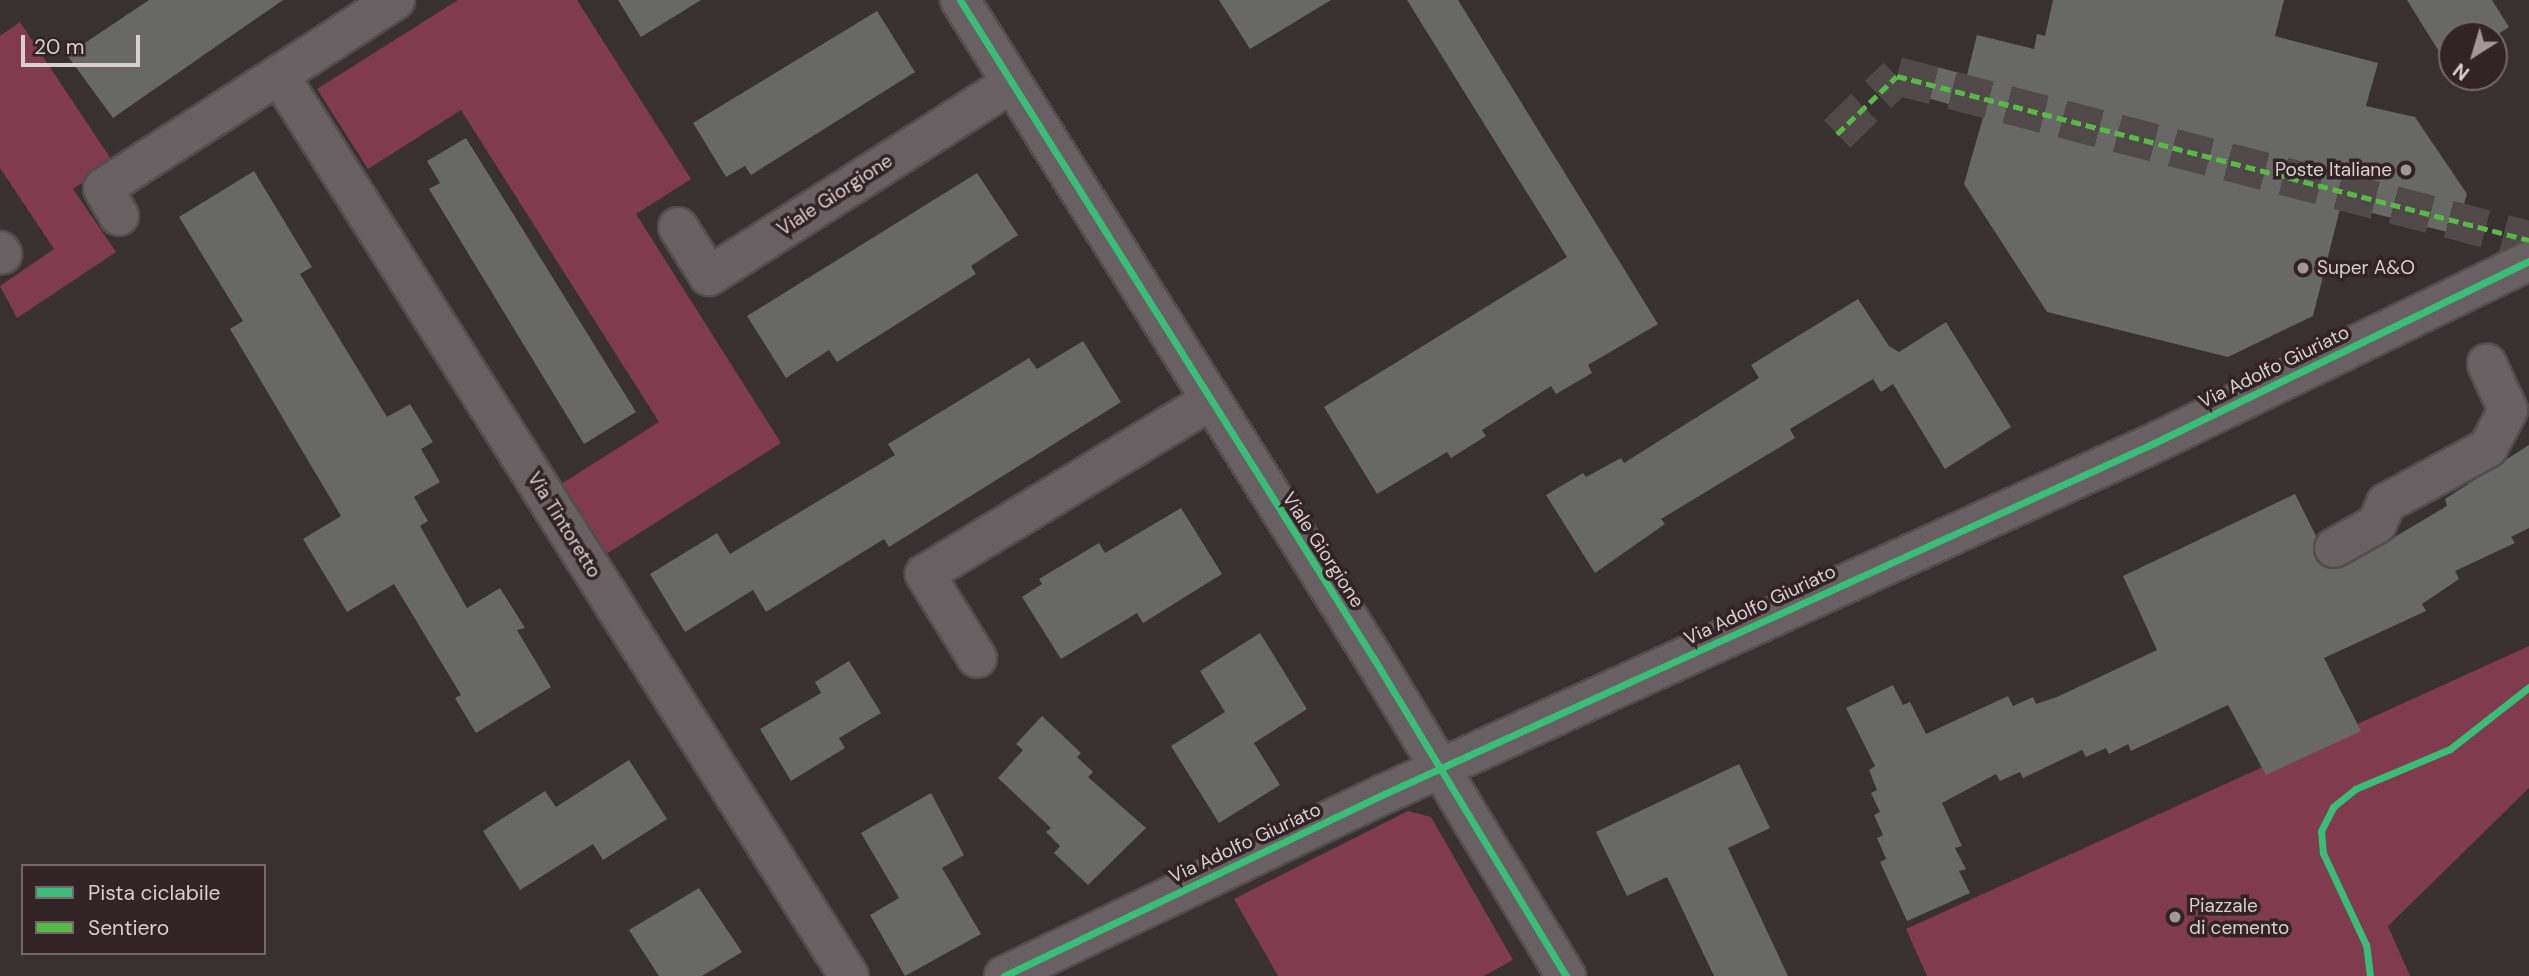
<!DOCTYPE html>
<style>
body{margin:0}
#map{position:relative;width:2529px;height:976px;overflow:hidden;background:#383031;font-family:"DM Sans",sans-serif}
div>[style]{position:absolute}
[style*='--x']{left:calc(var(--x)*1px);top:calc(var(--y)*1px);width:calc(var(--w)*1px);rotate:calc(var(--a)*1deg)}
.green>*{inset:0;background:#803b4e}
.building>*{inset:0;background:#686866}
.minor-tunnel>*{height:38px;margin-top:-19px;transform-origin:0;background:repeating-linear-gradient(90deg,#504849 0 38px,transparent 0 57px)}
.roads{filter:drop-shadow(2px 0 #544d4e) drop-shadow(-2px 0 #544d4e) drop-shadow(0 2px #544d4e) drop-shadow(0 -2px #544d4e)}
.minor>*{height:38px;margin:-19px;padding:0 19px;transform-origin:19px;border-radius:19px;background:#686062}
.quiet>*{height:5px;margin-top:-2.5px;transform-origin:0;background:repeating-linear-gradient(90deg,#58b947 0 10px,transparent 0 15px)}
.cycleway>*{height:7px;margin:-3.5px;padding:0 3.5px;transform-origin:3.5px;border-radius:3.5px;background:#3abd76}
.dots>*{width:19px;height:19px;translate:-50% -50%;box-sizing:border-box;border:4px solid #322326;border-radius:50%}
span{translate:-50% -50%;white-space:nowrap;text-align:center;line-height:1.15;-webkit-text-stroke:7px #322326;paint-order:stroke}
.poi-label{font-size:19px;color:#d9cfd0}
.right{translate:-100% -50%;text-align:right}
.left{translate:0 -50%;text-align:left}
.street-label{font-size:19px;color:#d9cfd0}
.legend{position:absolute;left:21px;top:864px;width:245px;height:91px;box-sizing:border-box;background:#322326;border:2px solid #75686a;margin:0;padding:9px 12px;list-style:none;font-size:21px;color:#d9cfd0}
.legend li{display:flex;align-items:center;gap:14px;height:35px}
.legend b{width:35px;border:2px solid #75686a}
.north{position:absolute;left:2438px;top:21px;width:70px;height:70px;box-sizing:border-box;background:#322326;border:2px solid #75686a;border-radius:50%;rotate:217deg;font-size:19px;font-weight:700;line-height:28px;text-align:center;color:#d9cfd0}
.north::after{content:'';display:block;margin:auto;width:24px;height:32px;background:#a19798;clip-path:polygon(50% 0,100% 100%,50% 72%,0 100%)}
.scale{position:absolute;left:21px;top:35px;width:119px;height:32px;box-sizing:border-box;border:4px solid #d9cfd0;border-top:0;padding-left:9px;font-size:21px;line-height:24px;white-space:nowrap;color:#d9cfd0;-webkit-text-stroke:5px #322326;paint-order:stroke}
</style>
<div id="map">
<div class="green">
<i style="clip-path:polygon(458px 0,577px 0,691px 179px,636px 214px,781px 443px,600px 558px,555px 488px,659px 422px,461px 110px,368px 169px,317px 89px)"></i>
<i style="clip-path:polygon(20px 22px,113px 162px,73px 189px,116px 252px,17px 318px,0 286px,54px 249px,0 168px,0 36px)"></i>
<i style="clip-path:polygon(2529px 646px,2529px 788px,2388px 926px,2410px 976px,1927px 976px,1906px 929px)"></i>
<i style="clip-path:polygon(1408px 811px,1431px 817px,1513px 960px,1484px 976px,1278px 976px,1234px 899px)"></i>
</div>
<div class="building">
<i style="clip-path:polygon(149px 0,283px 0,113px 118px,67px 55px)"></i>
<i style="clip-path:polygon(618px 0,701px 0,641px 37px)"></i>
<i style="clip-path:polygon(1219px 0,1331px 0,1250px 49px)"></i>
<i style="clip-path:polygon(1407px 0,1458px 0,1658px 324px,1588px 365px,1592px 373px,1556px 394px,1551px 386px,1482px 430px,1486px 436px,1451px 458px,1447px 452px,1377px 494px,1324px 407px,1567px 257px)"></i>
<i style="clip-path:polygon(2053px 0,2284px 0,2275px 36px,2378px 63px,2366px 106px,2415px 117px,2467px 194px,2455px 234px,2341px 205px,2313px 316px,2228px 357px,2047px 312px,1964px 184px,1984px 114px,1924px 97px,1933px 66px,1967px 75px,1977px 35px,2034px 49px,2037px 34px,2045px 36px)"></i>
<i style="clip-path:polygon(2407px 0,2492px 0,2509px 27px,2494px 37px,2452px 35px,2448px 66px)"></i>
<i style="clip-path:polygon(877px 11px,915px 72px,751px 175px,745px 166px,726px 177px,693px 123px)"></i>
<i style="clip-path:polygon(466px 138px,636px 412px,584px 444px,429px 189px,440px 183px,427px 161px)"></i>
<i style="clip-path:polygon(254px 171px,312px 267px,300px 274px,387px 417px,410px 404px,433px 442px,421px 449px,440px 482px,414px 497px,428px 521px,420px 526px,467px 608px,500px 588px,525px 628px,517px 630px,551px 687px,476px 733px,455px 698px,461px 695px,394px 584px,347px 612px,303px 539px,341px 516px,230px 329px,243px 321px,179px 217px)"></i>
<i style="clip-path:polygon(977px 173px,1018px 235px,971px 266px,976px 274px,837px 362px,829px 350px,786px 378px,747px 316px)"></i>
<i style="clip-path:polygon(1858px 299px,1889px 346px,1899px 352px,1946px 322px,2011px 427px,1945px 469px,1893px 384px,1881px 392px,1873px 379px,1790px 429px,1795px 438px,1661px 519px,1665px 524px,1595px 573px,1546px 495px,1583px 473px,1586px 477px,1621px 458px,1624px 463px,1759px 378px,1751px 365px)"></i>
<i style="clip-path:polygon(1083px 341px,1121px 402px,889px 547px,884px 539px,766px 612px,753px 590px,685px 632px,650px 574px,717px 533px,730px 554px,895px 455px,888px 444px,1029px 358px,1037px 369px)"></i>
<i style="clip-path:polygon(2529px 445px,2529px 528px,2511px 537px,2515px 543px,2455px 571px,2459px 579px,2422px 604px,2426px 611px,2324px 658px,2361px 731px,2266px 775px,2228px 705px,2131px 751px,2128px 744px,2109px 754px,2106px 748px,2086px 757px,2082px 750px,2023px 778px,2020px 772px,2000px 781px,1996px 774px,1942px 803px,1962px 846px,1955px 848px,1966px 869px,1959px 871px,1970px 893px,1907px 921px,1880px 862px,1886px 859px,1877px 838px,1883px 835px,1874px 815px,1880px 812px,1871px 793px,1877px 790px,1869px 770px,1875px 766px,1846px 708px,1893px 685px,1903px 705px,1910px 702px,1926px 734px,2008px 696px,2013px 706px,2033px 697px,2036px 704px,2057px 697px,2157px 650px,2123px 576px,2295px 494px,2316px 536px,2315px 559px,2323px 567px,2344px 567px,2447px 506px,2445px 499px)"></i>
<i style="clip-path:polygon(1181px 508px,1222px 574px,1143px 623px,1137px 613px,1061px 659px,1022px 597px,1042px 584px,1039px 579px,1099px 543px,1105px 553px)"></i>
<i style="clip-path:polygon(1260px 633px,1307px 709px,1254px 743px,1280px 785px,1219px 823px,1171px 746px,1225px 712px,1200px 671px)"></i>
<i style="clip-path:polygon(849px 661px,881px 713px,839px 738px,845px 748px,791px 781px,760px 729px,821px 693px,815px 682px)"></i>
<i style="clip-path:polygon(1042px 716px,1081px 753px,1077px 757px,1093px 772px,1088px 777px,1146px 828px,1088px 885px,1054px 853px,1060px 846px,1046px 832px,1051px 828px,998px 778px,1023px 750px,1016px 744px)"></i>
<i style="clip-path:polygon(629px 760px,667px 819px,603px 860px,593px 844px,520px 890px,483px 831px,545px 791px,556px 807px)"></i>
<i style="clip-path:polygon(1739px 764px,1770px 828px,1728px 848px,1788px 976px,1714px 976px,1667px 877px,1627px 896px,1596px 832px)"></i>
<i style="clip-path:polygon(931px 793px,964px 855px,942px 868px,981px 934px,905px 976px,870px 915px,899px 898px,861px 833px)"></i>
<i style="clip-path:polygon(699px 888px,742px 952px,702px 976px,659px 976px,629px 930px)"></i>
</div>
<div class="minor-tunnel">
<i style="--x:1837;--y:134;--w:83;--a:-44"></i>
<i style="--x:1897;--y:76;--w:653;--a:14.55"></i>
</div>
<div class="roads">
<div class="minor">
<i style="--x:395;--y:0;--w:138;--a:147.1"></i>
<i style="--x:279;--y:75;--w:1066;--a:57.68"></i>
<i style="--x:960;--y:0;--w:778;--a:57.86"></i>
<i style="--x:1374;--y:659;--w:371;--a:58.8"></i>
<i style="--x:119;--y:216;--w:32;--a:-120"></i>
<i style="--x:103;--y:188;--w:209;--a:-32.7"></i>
<i style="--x:678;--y:227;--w:58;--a:57.7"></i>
<i style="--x:709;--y:276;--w:357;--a:-32.5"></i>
<i style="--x:0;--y:251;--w:4;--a:56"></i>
<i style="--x:2334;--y:548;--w:49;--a:-29.2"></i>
<i style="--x:2377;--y:524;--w:23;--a:-67"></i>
<i style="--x:2386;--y:503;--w:116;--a:-28.3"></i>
<i style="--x:2488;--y:448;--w:43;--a:-62.2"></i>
<i style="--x:2508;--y:410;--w:51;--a:-114.5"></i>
<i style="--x:977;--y:658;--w:99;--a:-121.8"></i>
<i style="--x:925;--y:574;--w:331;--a:-31.3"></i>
<i style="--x:1004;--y:976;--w:421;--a:-25.6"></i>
<i style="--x:1384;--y:794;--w:844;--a:-24.5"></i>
<i style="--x:2152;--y:444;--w:419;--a:-25.9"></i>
</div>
</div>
<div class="quiet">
<i style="--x:1837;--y:134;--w:83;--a:-44"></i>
<i style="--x:1897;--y:76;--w:653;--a:14.55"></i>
</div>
<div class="cycleway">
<i style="--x:960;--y:0;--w:778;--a:57.86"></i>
<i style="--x:1374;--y:659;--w:371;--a:58.8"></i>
<i style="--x:1004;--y:976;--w:421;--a:-25.6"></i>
<i style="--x:1384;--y:794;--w:844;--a:-24.5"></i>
<i style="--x:2152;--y:444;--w:419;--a:-25.9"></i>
<i style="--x:2370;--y:976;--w:31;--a:-97"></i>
<i style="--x:2366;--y:945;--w:102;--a:-115.1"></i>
<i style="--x:2323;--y:853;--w:22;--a:-95"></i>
<i style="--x:2321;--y:831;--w:27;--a:-63"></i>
<i style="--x:2333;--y:807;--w:28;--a:-39"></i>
<i style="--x:2355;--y:789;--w:103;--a:-22.8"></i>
<i style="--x:2450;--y:749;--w:100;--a:-38.1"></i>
</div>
<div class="dots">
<i style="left:2406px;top:170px;background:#a19798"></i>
<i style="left:2303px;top:268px;background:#a19798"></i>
<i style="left:2175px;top:917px;background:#a19798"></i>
</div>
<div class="poi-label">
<span class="right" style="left:2392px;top:170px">Poste Italiane</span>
<span class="left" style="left:2317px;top:268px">Super A&amp;O</span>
<span class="left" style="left:2189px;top:917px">Piazzale<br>di cemento</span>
</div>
<div class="street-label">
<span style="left:835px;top:195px;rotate:-33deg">Viale Giorgione</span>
<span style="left:2274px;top:367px;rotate:-26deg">Via Adolfo Giuriato</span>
<span style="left:564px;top:525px;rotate:58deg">Via Tintoretto</span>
<span style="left:1323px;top:550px;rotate:57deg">Viale Giorgione</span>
<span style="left:1760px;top:605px;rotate:-25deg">Via Adolfo Giuriato</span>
<span style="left:1245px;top:843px;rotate:-25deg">Via Adolfo Giuriato</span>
</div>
<ul class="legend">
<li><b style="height:9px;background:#3abd76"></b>Pista ciclabile</li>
<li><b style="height:9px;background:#58b947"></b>Sentiero</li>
</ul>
<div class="north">N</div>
<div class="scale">20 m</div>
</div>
